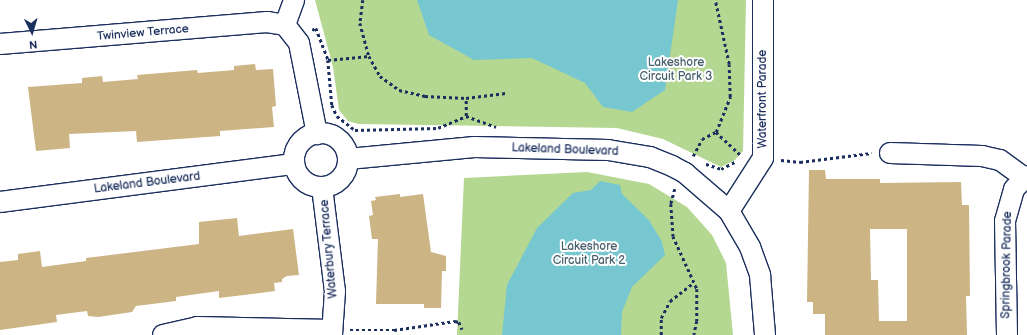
<!DOCTYPE html>
<style>
body{margin:0}
#map{position:relative;width:1027px;height:335px;overflow:hidden;background:#fff;font-family:"Balsamiq Sans",sans-serif}
div>[style]{position:absolute}
[style*='--x']{left:calc(var(--x)*1px);top:calc(var(--y)*1px);width:calc(var(--w)*1px);rotate:calc(var(--a)*1deg)}
.green>*{inset:0;background:#b4d791}
.water>*{inset:0;background:#76c7d0}
.building>*{inset:0;background:#cdb484}
.path>*{height:2.5px;margin-top:-1.25px;transform-origin:0;background:repeating-linear-gradient(90deg,#1b2f5e 0 3px,transparent 0 6px)}
.roads{filter:drop-shadow(1px 0 #1b2f5e) drop-shadow(-1px 0 #1b2f5e) drop-shadow(0 1px #1b2f5e) drop-shadow(0 -1px #1b2f5e)}
.minor>*{height:20px;margin:-10px;padding:0 10px;transform-origin:10px;border-radius:10px;background:#fff}
.minor>.ring{margin:-10px;padding:0;box-sizing:content-box;background:none;border:20px solid #fff;border-radius:50%}
span{translate:-50% -50%;white-space:nowrap;text-align:center;line-height:1.15;-webkit-text-stroke:4px #fff;paint-order:stroke}
.street-label{font-size:12px;color:#1b2f5e}
.park-label{font-size:12px;color:#49616d}
.north{position:absolute;left:12px;top:12px;width:40px;height:40px;-webkit-text-stroke:3px #fff;paint-order:stroke;rotate:175deg;font-size:11px;font-weight:700;line-height:16px;text-align:center;color:#1b2f5e}
.north::after{content:'';display:block;margin:auto;width:14px;height:18px;background:#1b2f5e;clip-path:polygon(50% 0,100% 100%,50% 72%,0 100%)}
</style>
<div id="map">
<div class="green">
<i style="clip-path:polygon(315px 0,746px 0,743px 151px,735px 160px,721px 167px,663px 139px,617px 128px,358px 124px,348px 121px,339px 110px,333px 67px)"></i>
<i style="clip-path:polygon(587px 172px,649px 184px,687px 207px,712px 235px,726px 263px,733px 335px,457px 335px,464px 178px)"></i>
</div>
<div class="water">
<i style="clip-path:polygon(417px 0,678px 0,665px 90px,632px 112px,603px 107px,585px 83px,532px 58px,474px 60px,429px 35px)"></i>
<i style="clip-path:polygon(600px 181px,620px 185px,622px 194px,649px 220px,662px 242px,665px 255px,632px 287px,622px 312px,621px 335px,502px 335px,507px 285px,537px 228px,573px 193px,591px 190px)"></i>
</div>
<div class="building">
<i style="clip-path:polygon(255px 64px,256px 70px,273px 69px,276px 106px,272px 107px,274px 127px,220px 131px,220px 136px,137px 142px,136px 131px,69px 134px,70px 148px,36px 151px,28px 87px,82px 83px,82px 78px,102px 76px,103px 82px,138px 79px,137px 75px,197px 70px,198px 73px,234px 70px,234px 66px)"></i>
<i style="clip-path:polygon(evenodd,809px 170px,825px 170px,826px 179px,880px 179px,880px 183px,961px 182px,962px 205px,969px 205px,970px 296px,966px 296px,967px 335px,825px 335px,825px 314px,813px 314px,813px 302px,807px 302px,809px 170px,870px 229px,907px 229px,907px 321px,879px 321px,878px 280px,871px 280px,870px 229px)"></i>
<i style="clip-path:polygon(400px 194px,400px 197px,423px 194px,431px 252px,446px 256px,446px 271px,442px 271px,441px 308px,424px 308px,424px 304px,376px 304px,378px 239px,372px 239px,369px 216px,373px 215px,371px 201px,376px 200px,375px 197px)"></i>
<i style="clip-path:polygon(237px 218px,239px 236px,293px 229px,299px 275px,287px 276px,282px 279px,282px 282px,274px 283px,275px 291px,219px 298px,219px 291px,176px 297px,176px 301px,136px 306px,132px 312px,98px 317px,88px 316px,87px 311px,56px 315px,57px 322px,0 330px,0 262px,18px 260px,18px 254px,40px 251px,42px 267px,86px 261px,86px 258px,199px 244px,199px 222px)"></i>
</div>
<div class="path">
<i style="--x:363;--y:0;--w:23;--a:97"></i>
<i style="--x:360;--y:23;--w:34;--a:75"></i>
<i style="--x:369;--y:56;--w:23;--a:61"></i>
<i style="--x:380;--y:76;--w:24;--a:36"></i>
<i style="--x:399;--y:90;--w:27;--a:13"></i>
<i style="--x:425;--y:96;--w:41;--a:2.8"></i>
<i style="--x:466;--y:98;--w:40;--a:-7.1"></i>
<i style="--x:312;--y:30;--w:4;--a:-27"></i>
<i style="--x:316;--y:28;--w:34;--a:69"></i>
<i style="--x:328;--y:60;--w:45;--a:84.9"></i>
<i style="--x:332;--y:105;--w:12;--a:66"></i>
<i style="--x:337;--y:116;--w:23;--a:38"></i>
<i style="--x:355;--y:130;--w:83;--a:-1.4"></i>
<i style="--x:438;--y:128;--w:30;--a:-23"></i>
<i style="--x:466;--y:116;--w:32;--a:20"></i>
<i style="--x:328;--y:60;--w:41;--a:-5.6"></i>
<i style="--x:466;--y:116;--w:18;--a:-90"></i>
<i style="--x:716;--y:132;--w:34;--a:43"></i>
<i style="--x:693;--y:156;--w:19;--a:-62"></i>
<i style="--x:702;--y:139;--w:16;--a:-27"></i>
<i style="--x:716;--y:132;--w:38;--a:-68"></i>
<i style="--x:730;--y:97;--w:33;--a:-92"></i>
<i style="--x:729;--y:64;--w:66;--a:-102.3"></i>
<i style="--x:781;--y:160;--w:19;--a:6"></i>
<i style="--x:800;--y:162;--w:72;--a:-7.2"></i>
<i style="--x:706;--y:164;--w:16;--a:18"></i>
<i style="--x:721;--y:169;--w:16;--a:-27"></i>
<i style="--x:675;--y:189;--w:16;--a:105"></i>
<i style="--x:671;--y:204;--w:32;--a:86"></i>
<i style="--x:673;--y:236;--w:58;--a:65.6"></i>
<i style="--x:697;--y:289;--w:32;--a:90"></i>
<i style="--x:697;--y:321;--w:14;--a:102"></i>
<i style="--x:350;--y:330;--w:44;--a:0"></i>
<i style="--x:394;--y:330;--w:62;--a:-8.4"></i>
<i style="--x:455;--y:321;--w:4;--a:14"></i>
<i style="--x:459;--y:322;--w:8;--a:67"></i>
<i style="--x:661;--y:335;--w:17;--a:-90"></i>
<i style="--x:661;--y:318;--w:19;--a:-62"></i>
<i style="--x:670;--y:301;--w:29;--a:-38"></i>
</div>
<div class="roads">
<div class="minor">
<i style="--x:285;--y:25;--w:23;--a:52"></i>
<i style="--x:299;--y:43;--w:93;--a:78.8"></i>
<i style="--x:285;--y:25;--w:27;--a:-70"></i>
<i style="--x:0;--y:44;--w:268;--a:-4.7"></i>
<i style="--x:267;--y:22;--w:18;--a:9"></i>
<i class="ring" style="left:294px;top:133px;width:34px;height:34px"></i>
<i style="--x:890;--y:153;--w:92;--a:1.9"></i>
<i style="--x:982;--y:156;--w:18;--a:13"></i>
<i style="--x:1000;--y:160;--w:31;--a:36"></i>
<i style="--x:348;--y:159;--w:127;--a:-5.4"></i>
<i style="--x:474;--y:147;--w:134;--a:1.3"></i>
<i style="--x:608;--y:150;--w:43;--a:9.5"></i>
<i style="--x:650;--y:157;--w:24;--a:22"></i>
<i style="--x:672;--y:166;--w:15;--a:28"></i>
<i style="--x:685;--y:173;--w:58;--a:40.8"></i>
<i style="--x:729;--y:211;--w:42;--a:59.7"></i>
<i style="--x:750;--y:247;--w:30;--a:70"></i>
<i style="--x:760;--y:275;--w:60;--a:85.2"></i>
<i style="--x:322;--y:187;--w:105;--a:82.9"></i>
<i style="--x:335;--y:291;--w:44;--a:93.9"></i>
<i style="--x:0;--y:202;--w:296;--a:-7.4"></i>
<i style="--x:729;--y:211;--w:63;--a:-57.3"></i>
<i style="--x:763;--y:158;--w:158;--a:-90"></i>
<i style="--x:163;--y:335;--w:35;--a:-13"></i>
<i style="--x:197;--y:327;--w:135;--a:1.3"></i>
<i style="--x:1007;--y:335;--w:114;--a:-91"></i>
<i style="--x:1005;--y:221;--w:33;--a:-74"></i>
<i style="--x:1014;--y:189;--w:18;--a:-45"></i>
</div>
</div>
<div class="street-label">
<span style="left:143px;top:33px;rotate:-5deg">Twinview Terrace</span>
<span style="left:763px;top:99px;rotate:-90deg">Waterfront Parade</span>
<span style="left:565px;top:150px;rotate:2deg">Lakeland Boulevard</span>
<span style="left:147px;top:183px;rotate:-7deg">Lakeland Boulevard</span>
<span style="left:329px;top:249px;rotate:-95deg">Waterbury Terrace</span>
<span style="left:1007px;top:265px;rotate:-89deg">Springbrook Parade</span>
</div>
<div class="park-label">
<span style="left:676px;top:70px">Lakeshore<br>Circuit Park 3</span>
<span style="left:589px;top:254px">Lakeshore<br>Circuit Park 2</span>
</div>
<div class="north">N</div>
</div>
